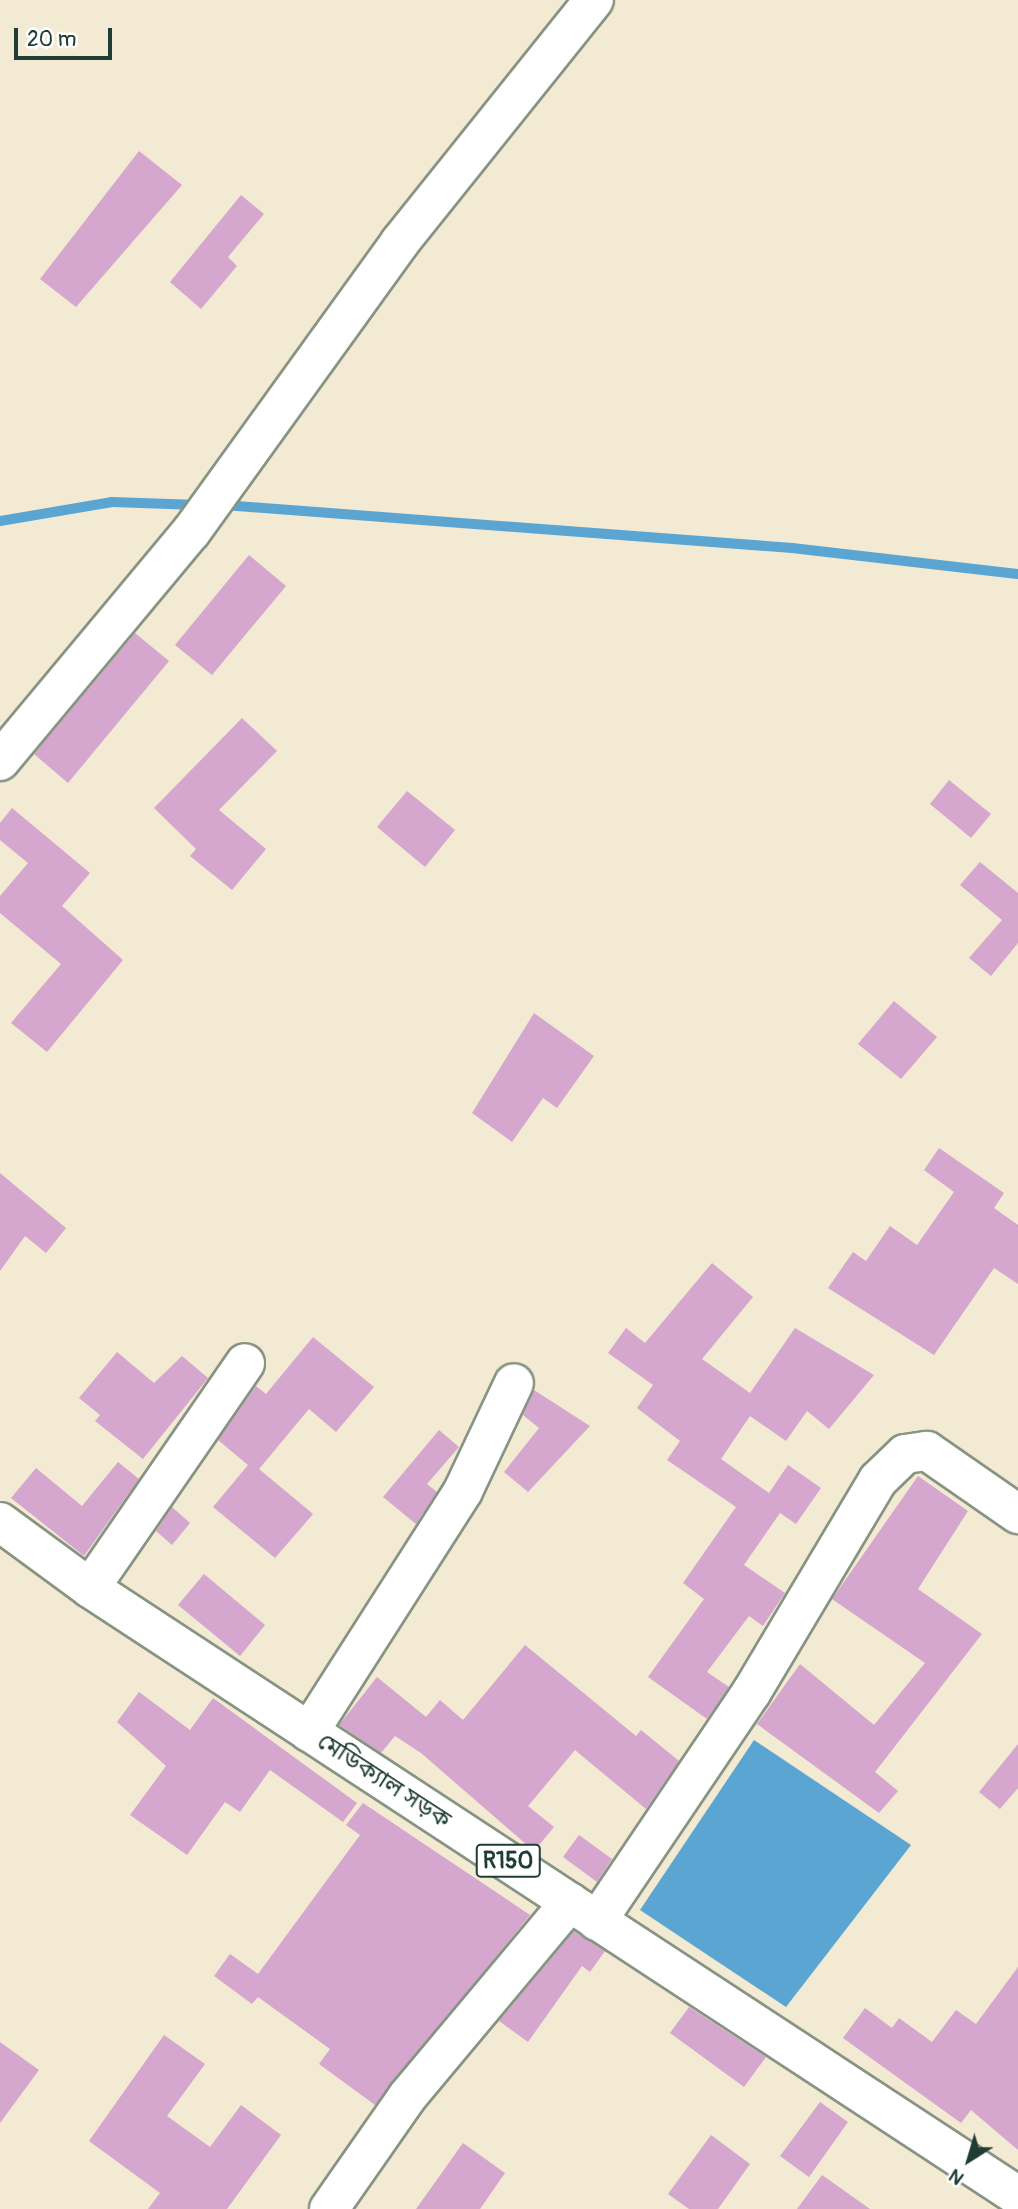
<!DOCTYPE html>
<meta charset="utf-8">
<style>
body{margin:0}
#map{position:relative;width:1018px;height:2209px;overflow:hidden;background:#f2ead2;font-family:Pangolin,"Noto Sans Bengali",sans-serif}
div>[style]{position:absolute}
[style*='--x']{left:calc(var(--x)*1px);top:calc(var(--y)*1px);width:calc(var(--w)*1px);rotate:calc(var(--a)*1deg)}
.water>*{inset:0;background:#5aa5d2}
.stream>*{height:10px;margin:-5px;padding:0 5px;transform-origin:5px;border-radius:5px;background:#5aa5d2}
.building>*{inset:0;background:#d5a6ce}
.roads{filter:drop-shadow(2px 0 #889483) drop-shadow(-2px 0 #889483) drop-shadow(0 2px #889483) drop-shadow(0 -2px #889483)}
.street>*{height:38px;margin:-19px;padding:0 19px;transform-origin:19px;border-radius:19px;background:#fff}
.primary>*{height:38px;margin:-19px;padding:0 19px;transform-origin:19px;border-radius:19px;background:#fff}
span{translate:-50% -50%;white-space:nowrap;text-align:center;line-height:1.15;-webkit-text-stroke:6px #fff;paint-order:stroke}
.shield-label span{padding:2px 5px;background:#fff;border:2px solid;border-radius:5px;-webkit-text-stroke-width:0}
.shield-label{font-size:23px;color:#1f3d34;font-weight:700}
.street-label{font-size:24px;color:#1f3d34}
.north{position:absolute;left:934px;top:2125px;width:70px;height:70px;-webkit-text-stroke:5px #fff;paint-order:stroke;rotate:217deg;font-size:19px;font-weight:700;line-height:28px;text-align:center;color:#1f3d34}
.north::after{content:'';display:block;margin:auto;width:24px;height:32px;background:#1f3d34;clip-path:polygon(50% 0,100% 100%,50% 72%,0 100%)}
.scale{position:absolute;left:14px;top:28px;width:98px;height:32px;box-sizing:border-box;border:4px solid #1f3d34;border-top:0;padding-left:9px;font-size:21px;line-height:24px;white-space:nowrap;color:#1f3d34;-webkit-text-stroke:5px #fff;paint-order:stroke}
</style>
<div id="map">
<div class="water">
<i style="clip-path:polygon(754px 1740px,911px 1845px,786px 2007px,640px 1910px)"></i>
</div>
<div class="stream">
<i style="--x:224;--y:505;--w:570;--a:4.33"></i>
<i style="--x:792;--y:548;--w:227;--a:6.6"></i>
<i style="--x:0;--y:521;--w:114;--a:-9.6"></i>
<i style="--x:112;--y:502;--w:86;--a:2"></i>
</div>
<div class="building">
<i style="clip-path:polygon(139px 151px,182px 185px,76px 307px,40px 279px)"></i>
<i style="clip-path:polygon(241px 195px,264px 214px,228px 257px,237px 266px,201px 309px,170px 282px)"></i>
<i style="clip-path:polygon(249px 555px,286px 586px,212px 675px,175px 645px)"></i>
<i style="clip-path:polygon(135px 633px,169px 661px,68px 783px,34px 754px)"></i>
<i style="clip-path:polygon(242px 718px,277px 751px,219px 810px,266px 849px,232px 890px,190px 856px,196px 849px,154px 808px)"></i>
<i style="clip-path:polygon(949px 780px,991px 814px,971px 838px,930px 804px)"></i>
<i style="clip-path:polygon(407px 791px,455px 830px,425px 867px,377px 827px)"></i>
<i style="clip-path:polygon(12px 808px,90px 873px,62px 906px,123px 960px,47px 1052px,11px 1023px,61px 964px,0 913px,0 896px,28px 863px,0 840px,0 823px)"></i>
<i style="clip-path:polygon(980px 862px,1018px 893px,1018px 943px,991px 976px,969px 958px,1002px 920px,960px 885px)"></i>
<i style="clip-path:polygon(894px 1001px,937px 1037px,901px 1079px,858px 1044px)"></i>
<i style="clip-path:polygon(534px 1013px,594px 1056px,557px 1108px,543px 1098px,512px 1142px,472px 1113px)"></i>
<i style="clip-path:polygon(939px 1148px,1004px 1193px,994px 1208px,1018px 1225px,1018px 1284px,994px 1268px,934px 1355px,828px 1288px,853px 1252px,866px 1261px,890px 1226px,917px 1245px,954px 1192px,924px 1170px)"></i>
<i style="clip-path:polygon(0 1173px,66px 1228px,46px 1253px,25px 1236px,0 1271px)"></i>
<i style="clip-path:polygon(712px 1263px,753px 1297px,702px 1359px,750px 1393px,795px 1328px,874px 1375px,829px 1429px,807px 1411px,786px 1441px,750px 1416px,721px 1459px,769px 1493px,788px 1465px,821px 1488px,796px 1524px,780px 1513px,744px 1565px,785px 1593px,763px 1626px,749px 1616px,707px 1672px,729px 1687px,707px 1719px,648px 1677px,704px 1599px,683px 1583px,736px 1507px,667px 1460px,680px 1441px,637px 1408px,653px 1385px,608px 1353px,626px 1328px,645px 1343px)"></i>
<i style="clip-path:polygon(313px 1337px,374px 1387px,336px 1432px,309px 1409px,259px 1469px,313px 1514px,275px 1558px,213px 1507px,248px 1465px,218px 1440px,256px 1386px,266px 1394px)"></i>
<i style="clip-path:polygon(117px 1352px,154px 1383px,182px 1356px,208px 1378px,143px 1459px,95px 1421px,100px 1415px,79px 1398px)"></i>
<i style="clip-path:polygon(534px 1390px,590px 1426px,528px 1492px,504px 1472px,539px 1428px,523px 1415px)"></i>
<i style="clip-path:polygon(439px 1430px,459px 1447px,427px 1484px,437px 1492px,416px 1524px,383px 1497px)"></i>
<i style="clip-path:polygon(118px 1462px,139px 1479px,84px 1556px,11px 1498px,36px 1468px,82px 1506px)"></i>
<i style="clip-path:polygon(918px 1476px,968px 1511px,918px 1589px,982px 1634px,875px 1772px,898px 1791px,879px 1813px,757px 1724px,800px 1664px,874px 1725px,925px 1663px,832px 1599px)"></i>
<i style="clip-path:polygon(172px 1507px,190px 1523px,172px 1545px,156px 1531px)"></i>
<i style="clip-path:polygon(204px 1574px,265px 1625px,240px 1656px,178px 1605px)"></i>
<i style="clip-path:polygon(525px 1645px,636px 1736px,641px 1730px,679px 1761px,646px 1809px,575px 1750px,528px 1806px,554px 1827px,534px 1851px,421px 1753px,395px 1736px,381px 1753px,339px 1725px,377px 1677px,426px 1717px,440px 1700px,463px 1720px)"></i>
<i style="clip-path:polygon(139px 1692px,190px 1730px,213px 1698px,357px 1803px,343px 1822px,270px 1770px,240px 1812px,225px 1802px,187px 1855px,130px 1815px,166px 1766px,117px 1722px)"></i>
<i style="clip-path:polygon(1018px 1744px,1018px 1788px,1000px 1809px,979px 1792px)"></i>
<i style="clip-path:polygon(363px 1803px,530px 1915px,375px 2105px,319px 2064px,330px 2049px,258px 1997px,252px 2004px,214px 1976px,230px 1954px,258px 1974px,360px 1835px,346px 1825px)"></i>
<i style="clip-path:polygon(579px 1835px,612px 1859px,597px 1882px,563px 1857px)"></i>
<i style="clip-path:polygon(574px 1931px,605px 1951px,590px 1972px,582px 1966px,528px 2042px,499px 2021px)"></i>
<i style="clip-path:polygon(1018px 1967px,1018px 2150px,971px 2110px,961px 2123px,843px 2038px,865px 2008px,892px 2028px,899px 2018px,932px 2042px,956px 2010px,976px 2024px)"></i>
<i style="clip-path:polygon(689px 2007px,766px 2057px,744px 2087px,670px 2033px)"></i>
<i style="clip-path:polygon(164px 2035px,205px 2064px,167px 2116px,210px 2147px,241px 2105px,281px 2135px,227px 2209px,148px 2209px,160px 2193px,89px 2141px)"></i>
<i style="clip-path:polygon(0 2042px,39px 2070px,0 2123px)"></i>
<i style="clip-path:polygon(820px 2102px,848px 2122px,809px 2177px,780px 2156px)"></i>
<i style="clip-path:polygon(711px 2135px,750px 2164px,718px 2209px,689px 2209px,668px 2194px)"></i>
<i style="clip-path:polygon(463px 2143px,505px 2173px,480px 2209px,416px 2209px)"></i>
<i style="clip-path:polygon(822px 2175px,870px 2209px,797px 2209px)"></i>
</div>
<div class="roads">
<div class="street">
<i style="--x:0;--y:761;--w:298;--a:-50.2"></i>
<i style="--x:191;--y:532;--w:357;--a:-54.2"></i>
<i style="--x:400;--y:242;--w:310;--a:-51.3"></i>
<i style="--x:90;--y:1588;--w:273;--a:-55.4"></i>
<i style="--x:309;--y:1732;--w:286;--a:-57.4"></i>
<i style="--x:463;--y:1491;--w:119;--a:-64.7"></i>
<i style="--x:597;--y:1921;--w:275;--a:-56"></i>
<i style="--x:751;--y:1693;--w:248;--a:-59.2"></i>
<i style="--x:878;--y:1480;--w:37;--a:-44"></i>
<i style="--x:905;--y:1454;--w:22;--a:-8"></i>
<i style="--x:927;--y:1451;--w:111;--a:34.7"></i>
<i style="--x:329;--y:2209;--w:136;--a:-55.1"></i>
<i style="--x:407;--y:2097;--w:254;--a:-50.1"></i>
</div>
<div class="primary">
<i style="--x:0;--y:1522;--w:112;--a:36.3"></i>
<i style="--x:90;--y:1588;--w:1109;--a:33.23"></i>
</div>
</div>
<div class="shield-label">
<span style="left:508px;top:1861px">R150</span>
</div>
<div class="street-label">
<span style="left:384px;top:1781px;rotate:33deg">মেডিক্যাল সড়ক</span>
</div>
<div class="north">N</div>
<div class="scale">20 m</div>
</div>
